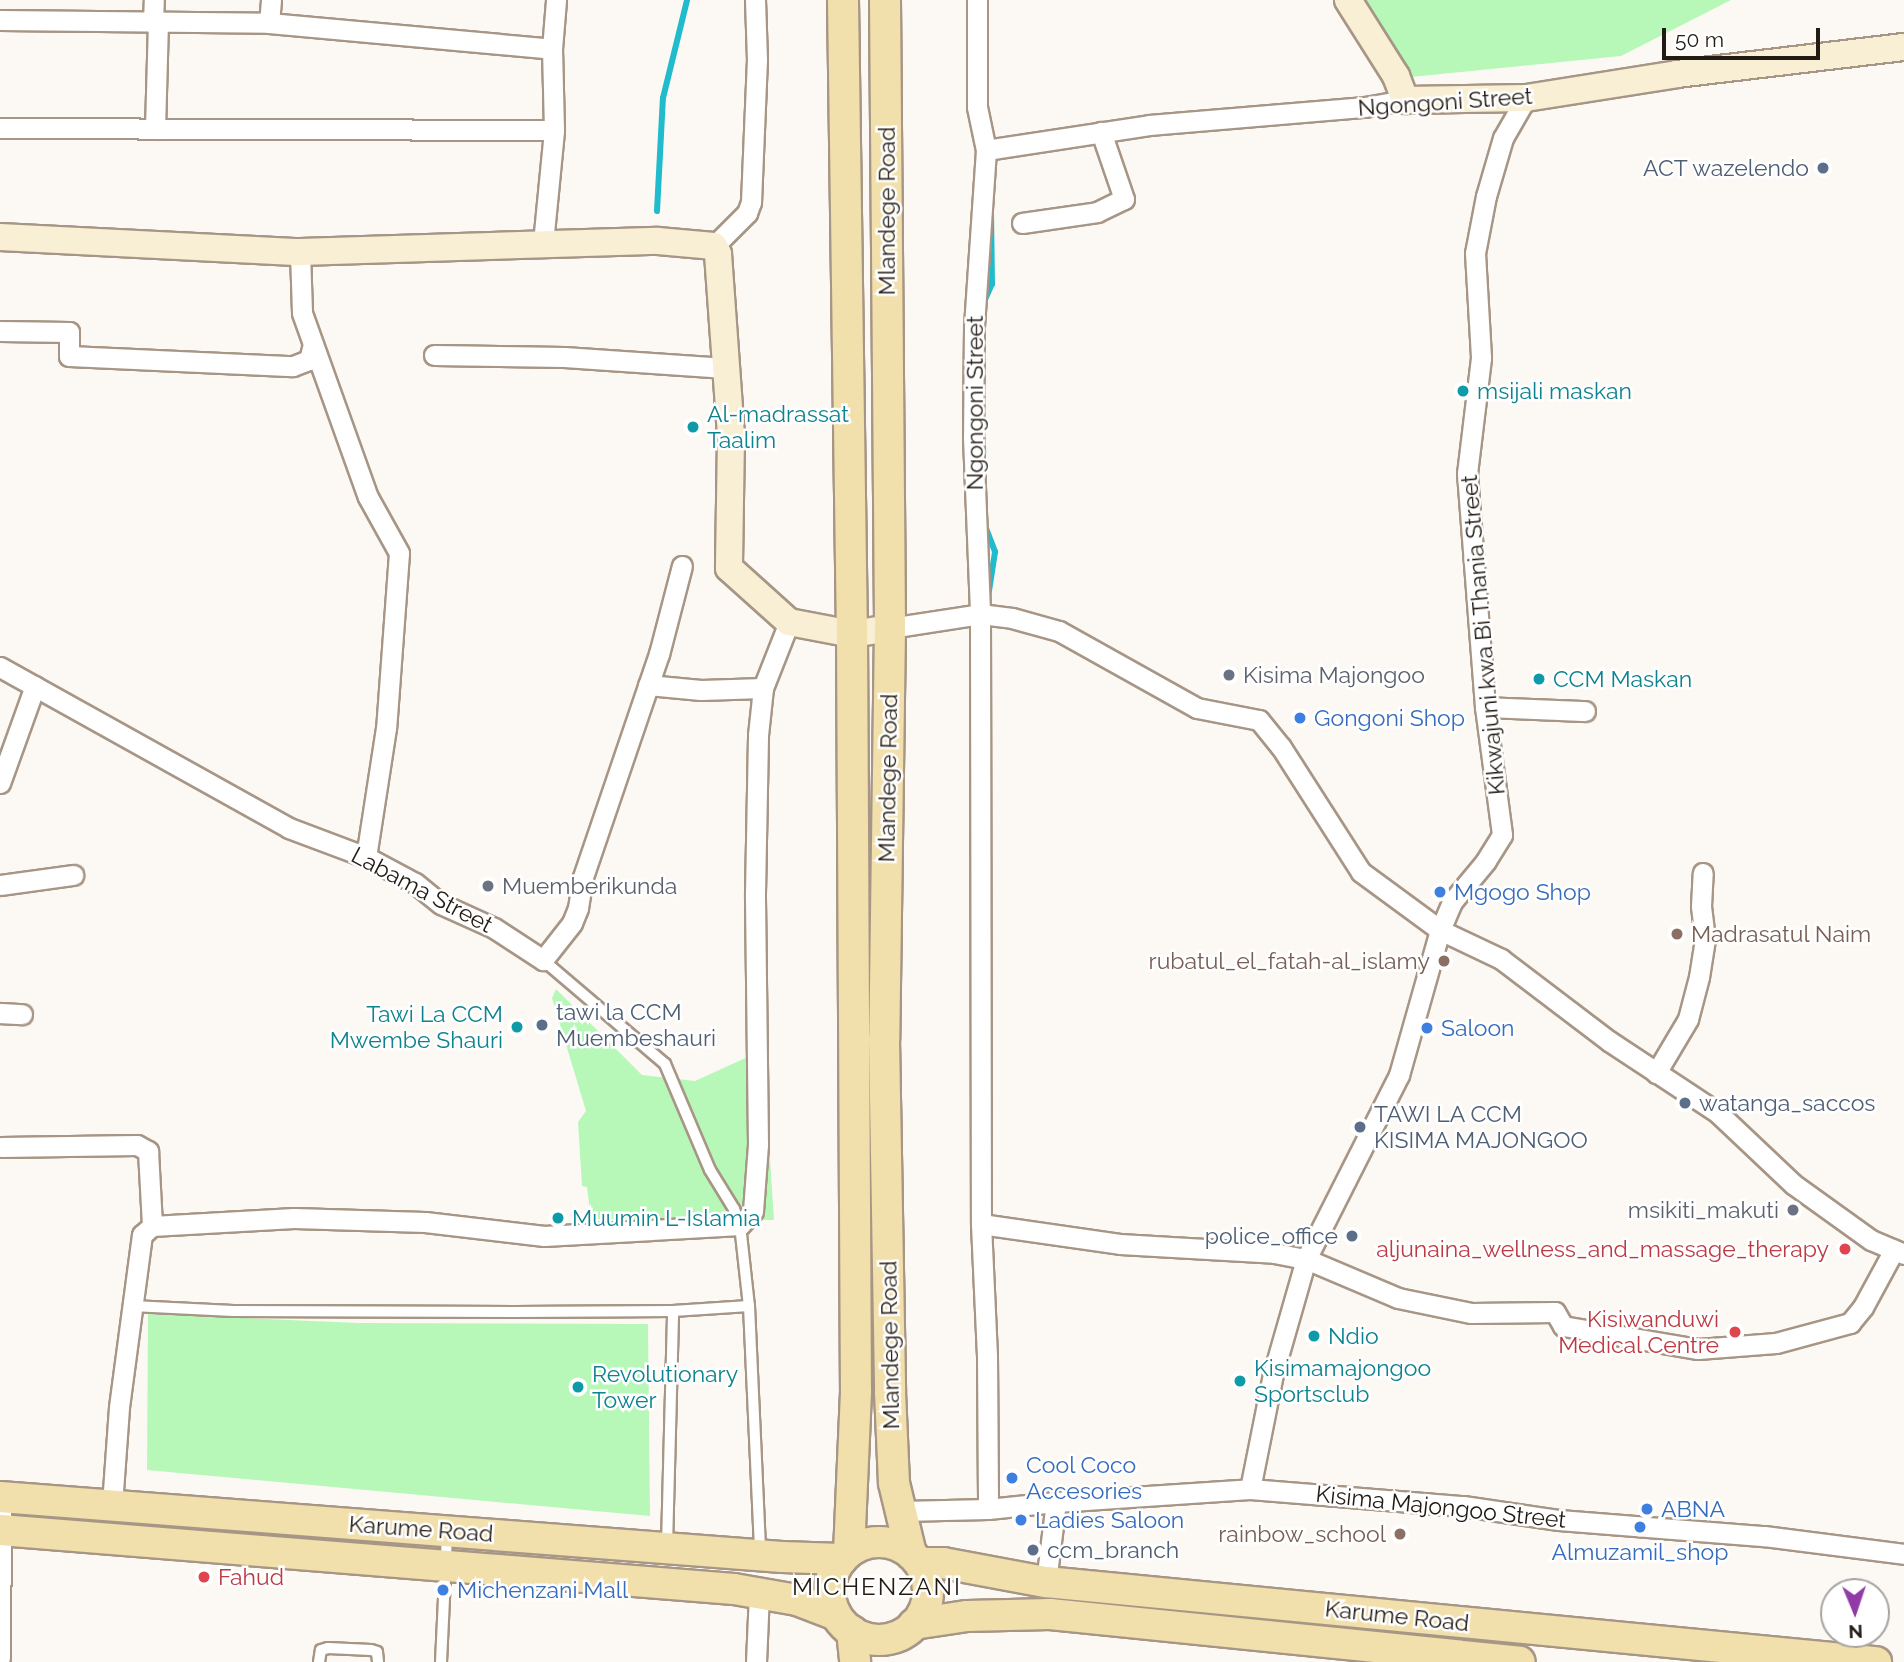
<!DOCTYPE html>
<style>
body{margin:0}
#map{position:relative;width:1904px;height:1662px;overflow:hidden;background:#fcf9f5;font-family:Raleway,sans-serif}
div>[style]{position:absolute}
[style*='--x']{left:calc(var(--x)*1px);top:calc(var(--y)*1px);width:calc(var(--w)*1px);rotate:calc(var(--a)*1deg)}
.green>*{inset:0;background:#b7f8b9}
.stream>*{height:6px;margin:-3px;padding:0 3px;transform-origin:3px;border-radius:3px;background:#20bbcc}
.roads{filter:drop-shadow(2px 0 #a79685) drop-shadow(-2px 0 #a79685) drop-shadow(0 2px #a79685) drop-shadow(0 -2px #a79685)}
.lane>*{height:10px;margin:-5px;padding:0 5px;transform-origin:5px;border-radius:5px;background:#fff}
.street>*{height:19px;margin:-9.5px;padding:0 9.5px;transform-origin:9.5px;border-radius:9.5px;background:#fff}
.secondary>*{height:26px;margin:-13px;padding:0 13px;transform-origin:13px;border-radius:13px;background:#f8efd5}
.primary>*{height:30px;margin:-15px;padding:0 15px;transform-origin:15px;border-radius:15px;background:#f1dfac}
.primary>.ring{margin:-15px;padding:0;box-sizing:content-box;background:none;border:30px solid #f1dfac;border-radius:50%}
.dots>*{width:19px;height:19px;translate:-50% -50%;box-sizing:border-box;border:4px solid #fff;border-radius:50%}
span{translate:-50% -50%;white-space:nowrap;text-align:center;line-height:1.15;-webkit-text-stroke:5px #fff;paint-order:stroke}
.street-label{font-size:23px;color:#221b14}
.service-label{font-size:23px;color:#4e5e75}
.right{translate:-100% -50%;text-align:right}
.left{translate:0 -50%;text-align:left}
.culture-label{font-size:23px;color:#0d838f}
.worship-label{font-size:23px;color:#5b616d}
.shop-label{font-size:23px;color:#366cbe}
.education-label{font-size:23px;color:#785e54}
.health-label{font-size:23px;color:#be3a42}
.neighbourhood-label{font-size:24px;color:#221b14;letter-spacing:2px}
.north{position:absolute;left:1820px;top:1578px;width:70px;height:70px;box-sizing:border-box;background:#fff;border:2px solid #a7a4a1;border-radius:50%;rotate:178deg;font-size:19px;font-weight:700;line-height:28px;text-align:center;color:#221b14}
.north::after{content:'';display:block;margin:auto;width:24px;height:32px;background:#923aa6;clip-path:polygon(50% 0,100% 100%,50% 72%,0 100%)}
.scale{position:absolute;left:1662px;top:28px;width:158px;height:32px;box-sizing:border-box;border:4px solid #221b14;border-top:0;padding-left:9px;font-size:21px;line-height:24px;white-space:nowrap;color:#221b14;-webkit-text-stroke:5px #fff;paint-order:stroke}
</style>
<div id="map">
<div class="green">
<i style="clip-path:polygon(1366px 0,1731px 0,1621px 56px,1411px 77px)"></i>
<i style="clip-path:polygon(556px 989px,642px 1075px,695px 1081px,763px 1050px,774px 1220px,591px 1219px,587px 1187px,582px 1186px,578px 1122px,586px 1111px,552px 998px)"></i>
<i style="clip-path:polygon(148px 1314px,359px 1323px,648px 1324px,650px 1516px,147px 1470px)"></i>
</div>
<div class="stream">
<i style="--x:657;--y:211;--w:113;--a:-87"></i>
<i style="--x:663;--y:98;--w:101;--a:-76.2"></i>
<i style="--x:983;--y:304;--w:22;--a:-66"></i>
<i style="--x:992;--y:284;--w:76;--a:-90.8"></i>
<i style="--x:982;--y:362;--w:27;--a:-88"></i>
<i style="--x:982;--y:418;--w:35;--a:88"></i>
<i style="--x:984;--y:523;--w:31;--a:69"></i>
<i style="--x:995;--y:552;--w:46;--a:98.8"></i>
</div>
<div class="roads">
<div class="lane">
<i style="--x:543;--y:960;--w:160;--a:40.4"></i>
<i style="--x:665;--y:1064;--w:115;--a:67"></i>
<i style="--x:710;--y:1170;--w:46;--a:58.4"></i>
<i style="--x:734;--y:1209;--w:17;--a:69"></i>
<i style="--x:740;--y:1225;--w:81;--a:83.7"></i>
<i style="--x:132;--y:1306;--w:101;--a:2.8"></i>
<i style="--x:233;--y:1311;--w:282;--a:0.2"></i>
<i style="--x:515;--y:1312;--w:158;--a:-0.4"></i>
<i style="--x:673;--y:1311;--w:76;--a:-3.8"></i>
<i style="--x:749;--y:1306;--w:245;--a:87.4"></i>
<i style="--x:667;--y:1545;--w:234;--a:-88.5"></i>
<i style="--x:319;--y:1662;--w:12;--a:-81"></i>
<i style="--x:321;--y:1650;--w:7;--a:-16"></i>
<i style="--x:328;--y:1648;--w:43;--a:2.7"></i>
<i style="--x:371;--y:1650;--w:6;--a:18"></i>
<i style="--x:377;--y:1652;--w:10;--a:84"></i>
<i style="--x:441;--y:1662;--w:129;--a:-87.3"></i>
</div>
<div class="street">
<i style="--x:977;--y:0;--w:107;--a:90"></i>
<i style="--x:977;--y:107;--w:44;--a:78.2"></i>
<i style="--x:986;--y:150;--w:178;--a:93.9"></i>
<i style="--x:974;--y:328;--w:109;--a:90.5"></i>
<i style="--x:973;--y:437;--w:177;--a:87.7"></i>
<i style="--x:980;--y:614;--w:610;--a:89.91"></i>
<i style="--x:981;--y:1224;--w:132;--a:87.4"></i>
<i style="--x:987;--y:1356;--w:153;--a:89.6"></i>
<i style="--x:0;--y:20;--w:269;--a:0.6"></i>
<i style="--x:269;--y:23;--w:284;--a:5.2"></i>
<i style="--x:153;--y:23;--w:23;--a:-88"></i>
<i style="--x:269;--y:23;--w:23;--a:-85"></i>
<i style="--x:1526;--y:98;--w:46;--a:119.9"></i>
<i style="--x:1503;--y:138;--w:60;--a:106.3"></i>
<i style="--x:1486;--y:196;--w:58;--a:100.9"></i>
<i style="--x:1475;--y:253;--w:105;--a:86.7"></i>
<i style="--x:1481;--y:358;--w:116;--a:96.9"></i>
<i style="--x:1467;--y:473;--w:235;--a:85.6"></i>
<i style="--x:1485;--y:707;--w:129;--a:82.4"></i>
<i style="--x:1502;--y:835;--w:31;--a:122"></i>
<i style="--x:1486;--y:861;--w:53;--a:129.7"></i>
<i style="--x:1452;--y:902;--w:30;--a:113"></i>
<i style="--x:1440;--y:930;--w:68;--a:25.4"></i>
<i style="--x:1501;--y:959;--w:136;--a:37.2"></i>
<i style="--x:1609;--y:1041;--w:131;--a:33.4"></i>
<i style="--x:1718;--y:1113;--w:103;--a:43.4"></i>
<i style="--x:1793;--y:1184;--w:96;--a:35.7"></i>
<i style="--x:1871;--y:1240;--w:36;--a:23"></i>
<i style="--x:0;--y:128;--w:554;--a:0.21"></i>
<i style="--x:155;--y:129;--w:106;--a:-88.4"></i>
<i style="--x:986;--y:150;--w:165;--a:-8.7"></i>
<i style="--x:1149;--y:125;--w:217;--a:-4.8"></i>
<i style="--x:1365;--y:107;--w:41;--a:-9.9"></i>
<i style="--x:1022;--y:223;--w:76;--a:-8.3"></i>
<i style="--x:1097;--y:212;--w:30;--a:-26"></i>
<i style="--x:1124;--y:199;--w:71;--a:-108.9"></i>
<i style="--x:543;--y:243;--w:114;--a:-84.4"></i>
<i style="--x:554;--y:130;--w:81;--a:-91.4"></i>
<i style="--x:552;--y:49;--w:49;--a:-85.3"></i>
<i style="--x:714;--y:246;--w:47;--a:-45"></i>
<i style="--x:747;--y:213;--w:12;--a:-70"></i>
<i style="--x:751;--y:202;--w:142;--a:-87.6"></i>
<i style="--x:757;--y:60;--w:60;--a:-91.9"></i>
<i style="--x:300;--y:252;--w:61;--a:88.1"></i>
<i style="--x:302;--y:313;--w:195;--a:70.3"></i>
<i style="--x:368;--y:497;--w:64;--a:61"></i>
<i style="--x:399;--y:553;--w:175;--a:94.2"></i>
<i style="--x:386;--y:728;--w:131;--a:98.8"></i>
<i style="--x:0;--y:331;--w:69;--a:0.8"></i>
<i style="--x:69;--y:332;--w:24;--a:90"></i>
<i style="--x:69;--y:356;--w:224;--a:2.6"></i>
<i style="--x:293;--y:366;--w:17;--a:-21"></i>
<i style="--x:309;--y:360;--w:16;--a:-76"></i>
<i style="--x:434;--y:355;--w:130;--a:0.9"></i>
<i style="--x:564;--y:357;--w:162;--a:3.9"></i>
<i style="--x:890;--y:628;--w:91;--a:-8.8"></i>
<i style="--x:980;--y:614;--w:32;--a:7"></i>
<i style="--x:1012;--y:618;--w:49;--a:15.5"></i>
<i style="--x:1059;--y:631;--w:158;--a:29.2"></i>
<i style="--x:1197;--y:708;--w:63;--a:11"></i>
<i style="--x:1259;--y:720;--w:35;--a:51"></i>
<i style="--x:1281;--y:747;--w:148;--a:57.4"></i>
<i style="--x:1361;--y:872;--w:98;--a:36.3"></i>
<i style="--x:1440;--y:930;--w:151;--a:105.8"></i>
<i style="--x:1399;--y:1075;--w:206;--a:116.8"></i>
<i style="--x:1306;--y:1259;--w:120;--a:106"></i>
<i style="--x:1273;--y:1374;--w:117;--a:101.3"></i>
<i style="--x:0;--y:667;--w:331;--a:29.1"></i>
<i style="--x:289;--y:828;--w:82;--a:20.6"></i>
<i style="--x:366;--y:857;--w:55;--a:28"></i>
<i style="--x:415;--y:883;--w:33;--a:39"></i>
<i style="--x:441;--y:904;--w:58;--a:24.4"></i>
<i style="--x:494;--y:928;--w:59;--a:33.1"></i>
<i style="--x:543;--y:960;--w:47;--a:-51.9"></i>
<i style="--x:572;--y:923;--w:16;--a:-68"></i>
<i style="--x:578;--y:908;--w:31;--a:-81"></i>
<i style="--x:583;--y:877;--w:236;--a:-71.2"></i>
<i style="--x:659;--y:654;--w:91;--a:-75.4"></i>
<i style="--x:648;--y:685;--w:53;--a:5.4"></i>
<i style="--x:701;--y:690;--w:62;--a:-1.8"></i>
<i style="--x:763;--y:688;--w:71;--a:-68.5"></i>
<i style="--x:1485;--y:707;--w:100;--a:2.3"></i>
<i style="--x:0;--y:783;--w:103;--a:-70.2"></i>
<i style="--x:0;--y:885;--w:74;--a:-7.8"></i>
<i style="--x:0;--y:1013;--w:22;--a:3"></i>
<i style="--x:1656;--y:1073;--w:63;--a:-59.3"></i>
<i style="--x:1688;--y:1019;--w:43;--a:-75.3"></i>
<i style="--x:1699;--y:977;--w:38;--a:-81"></i>
<i style="--x:1705;--y:939;--w:33;--a:-97"></i>
<i style="--x:1701;--y:906;--w:33;--a:-87"></i>
<i style="--x:1;--y:1147;--w:136;--a:-0.8"></i>
<i style="--x:137;--y:1145;--w:13;--a:29"></i>
<i style="--x:148;--y:1151;--w:75;--a:86.9"></i>
<i style="--x:981;--y:1224;--w:140;--a:8.2"></i>
<i style="--x:1120;--y:1244;--w:154;--a:3.3"></i>
<i style="--x:1274;--y:1253;--w:33;--a:11"></i>
<i style="--x:1306;--y:1259;--w:100;--a:23"></i>
<i style="--x:1398;--y:1298;--w:75;--a:11.6"></i>
<i style="--x:1471;--y:1313;--w:84;--a:-0.7"></i>
<i style="--x:1555;--y:1312;--w:16;--a:60"></i>
<i style="--x:1563;--y:1326;--w:137;--a:9.7"></i>
<i style="--x:1698;--y:1349;--w:78;--a:-4.4"></i>
<i style="--x:1776;--y:1343;--w:77;--a:-15.1"></i>
<i style="--x:1850;--y:1323;--w:21;--a:-51"></i>
<i style="--x:1863;--y:1307;--w:65;--a:-61.5"></i>
<i style="--x:112;--y:1505;--w:98;--a:-85.9"></i>
<i style="--x:119;--y:1407;--w:174;--a:-82.4"></i>
<i style="--x:142;--y:1235;--w:13;--a:-42"></i>
<i style="--x:152;--y:1226;--w:142;--a:-3.2"></i>
<i style="--x:294;--y:1218;--w:131;--a:1.7"></i>
<i style="--x:425;--y:1222;--w:120;--a:6.7"></i>
<i style="--x:544;--y:1236;--w:196;--a:-3.2"></i>
<i style="--x:740;--y:1225;--w:19;--a:-47"></i>
<i style="--x:753;--y:1211;--w:67;--a:-85.7"></i>
<i style="--x:758;--y:1144;--w:251;--a:-90.7"></i>
<i style="--x:755;--y:893;--w:158;--a:-88.9"></i>
<i style="--x:758;--y:735;--w:47;--a:-83.9"></i>
<i style="--x:901;--y:1511;--w:87;--a:-1.3"></i>
<i style="--x:988;--y:1509;--w:68;--a:-5.9"></i>
<i style="--x:1046;--y:1582;--w:81;--a:-82.9"></i>
<i style="--x:1056;--y:1502;--w:194;--a:-3.8"></i>
<i style="--x:1250;--y:1489;--w:214;--a:4.6"></i>
<i style="--x:1463;--y:1506;--w:97;--a:8.3"></i>
<i style="--x:1559;--y:1520;--w:206;--a:4.5"></i>
<i style="--x:1764;--y:1536;--w:141;--a:7.3"></i>
<i style="--x:0;--y:1658;--w:161;--a:-89.6"></i>
<i style="--x:756;--y:1662;--w:68;--a:-87.5"></i>
</div>
<div class="secondary">
<i style="--x:1348;--y:0;--w:90;--a:57.7"></i>
<i style="--x:1396;--y:76;--w:26;--a:69"></i>
<i style="--x:1405;--y:100;--w:121;--a:-0.9"></i>
<i style="--x:1526;--y:98;--w:153;--a:-9"></i>
<i style="--x:1677;--y:74;--w:229;--a:-6.8"></i>
<i style="--x:0;--y:237;--w:300;--a:2.9"></i>
<i style="--x:300;--y:252;--w:358;--a:-1.8"></i>
<i style="--x:658;--y:241;--w:56;--a:5.1"></i>
<i style="--x:714;--y:246;--w:9;--a:63"></i>
<i style="--x:718;--y:254;--w:183;--a:85.9"></i>
<i style="--x:731;--y:437;--w:131;--a:90.9"></i>
<i style="--x:729;--y:568;--w:81;--a:42"></i>
<i style="--x:789;--y:622;--w:64;--a:10.8"></i>
<i style="--x:852;--y:634;--w:38;--a:-9"></i>
</div>
<div class="primary">
<i style="--x:843;--y:0;--w:634;--a:89.19"></i>
<i style="--x:852;--y:634;--w:758;--a:89.7"></i>
<i style="--x:856;--y:1392;--w:160;--a:92.5"></i>
<i style="--x:885;--y:0;--w:628;--a:89.54"></i>
<i style="--x:890;--y:628;--w:411;--a:90.8"></i>
<i style="--x:884;--y:1039;--w:353;--a:89"></i>
<i style="--x:890;--y:1392;--w:91;--a:87.5"></i>
<i style="--x:894;--y:1483;--w:73;--a:76.5"></i>
<i style="--x:0;--y:1497;--w:784;--a:4.39"></i>
<i style="--x:782;--y:1557;--w:60;--a:1.9"></i>
<i style="--x:0;--y:1530;--w:736;--a:4.6"></i>
<i style="--x:734;--y:1589;--w:64;--a:9.9"></i>
<i style="--x:797;--y:1600;--w:42;--a:21"></i>
<i class="ring" style="left:830px;top:1542px;width:68px;height:68px"></i>
<i style="--x:920;--y:1563;--w:23;--a:0"></i>
<i style="--x:943;--y:1563;--w:105;--a:10.5"></i>
<i style="--x:1046;--y:1582;--w:834;--a:5.51"></i>
<i style="--x:914;--y:1624;--w:54;--a:-8.6"></i>
<i style="--x:967;--y:1616;--w:83;--a:-1.4"></i>
<i style="--x:1050;--y:1614;--w:472;--a:5.8"></i>
<i style="--x:852;--y:1631;--w:31;--a:84"></i>
</div>
</div>
<div class="dots">
<i style="left:1823px;top:168px;background:#5c6f8a"></i>
<i style="left:1463px;top:391px;background:#0f9aa8"></i>
<i style="left:693px;top:427px;background:#0f9aa8"></i>
<i style="left:1229px;top:675px;background:#6b7280"></i>
<i style="left:1539px;top:679px;background:#0f9aa8"></i>
<i style="left:1300px;top:718px;background:#3f7fe0"></i>
<i style="left:488px;top:886px;background:#6b7280"></i>
<i style="left:1440px;top:892px;background:#3f7fe0"></i>
<i style="left:1677px;top:934px;background:#8d6e63"></i>
<i style="left:1444px;top:961px;background:#8d6e63"></i>
<i style="left:542px;top:1025px;background:#5c6f8a"></i>
<i style="left:517px;top:1027px;background:#0f9aa8"></i>
<i style="left:1427px;top:1028px;background:#3f7fe0"></i>
<i style="left:1685px;top:1103px;background:#5c6f8a"></i>
<i style="left:1360px;top:1127px;background:#5c6f8a"></i>
<i style="left:1793px;top:1210px;background:#6b7280"></i>
<i style="left:558px;top:1218px;background:#0f9aa8"></i>
<i style="left:1352px;top:1236px;background:#5c6f8a"></i>
<i style="left:1845px;top:1249px;background:#e0444e"></i>
<i style="left:1735px;top:1332px;background:#e0444e"></i>
<i style="left:1314px;top:1336px;background:#0f9aa8"></i>
<i style="left:1240px;top:1381px;background:#0f9aa8"></i>
<i style="left:578px;top:1387px;background:#0f9aa8"></i>
<i style="left:1012px;top:1478px;background:#3f7fe0"></i>
<i style="left:1647px;top:1509px;background:#3f7fe0"></i>
<i style="left:1021px;top:1520px;background:#3f7fe0"></i>
<i style="left:1640px;top:1527px;background:#3f7fe0"></i>
<i style="left:1400px;top:1534px;background:#8d6e63"></i>
<i style="left:1033px;top:1550px;background:#5c6f8a"></i>
<i style="left:204px;top:1577px;background:#e0444e"></i>
<i style="left:443px;top:1590px;background:#3f7fe0"></i>
</div>
<div class="street-label">
<span style="left:1445px;top:102px;rotate:-4deg">Ngongoni Street</span>
<span style="left:887px;top:211px;rotate:-90deg">Mlandege Road</span>
<span style="left:975px;top:403px;rotate:-90deg">Ngongoni Street</span>
<span style="left:1483px;top:635px;rotate:-95deg">Kikwajuni kwa Bi Thania Street</span>
<span style="left:888px;top:778px;rotate:-89deg">Mlandege Road</span>
<span style="left:422px;top:890px;rotate:28deg">Labama Street</span>
<span style="left:890px;top:1345px;rotate:-91deg">Mlandege Road</span>
<span style="left:1441px;top:1507px;rotate:6deg">Kisima Majongoo Street</span>
<span style="left:421px;top:1529px;rotate:4deg">Karume Road</span>
<span style="left:1397px;top:1616px;rotate:6deg">Karume Road</span>
</div>
<div class="service-label">
<span class="right" style="left:1809px;top:168px">ACT wazelendo</span>
<span class="left" style="left:556px;top:1025px">tawi la CCM<br>Muembeshauri</span>
<span class="left" style="left:1699px;top:1103px">watanga_saccos</span>
<span class="left" style="left:1374px;top:1127px">TAWI LA CCM<br>KISIMA MAJONGOO</span>
<span class="right" style="left:1338px;top:1236px">police_office</span>
<span class="left" style="left:1047px;top:1550px">ccm_branch</span>
</div>
<div class="culture-label">
<span class="left" style="left:1477px;top:391px">msijali maskan</span>
<span class="left" style="left:707px;top:427px">Al-madrassat<br>Taalim</span>
<span class="left" style="left:1553px;top:679px">CCM Maskan</span>
<span class="right" style="left:503px;top:1027px">Tawi La CCM<br>Mwembe Shauri</span>
<span class="left" style="left:572px;top:1218px">Muumin L-Islamia</span>
<span class="left" style="left:1328px;top:1336px">Ndio</span>
<span class="left" style="left:1254px;top:1381px">Kisimamajongoo<br>Sportsclub</span>
<span class="left" style="left:592px;top:1387px">Revolutionary<br>Tower</span>
</div>
<div class="worship-label">
<span class="left" style="left:1243px;top:675px">Kisima Majongoo</span>
<span class="left" style="left:502px;top:886px">Muemberikunda</span>
<span class="right" style="left:1779px;top:1210px">msikiti_makuti</span>
</div>
<div class="shop-label">
<span class="left" style="left:1314px;top:718px">Gongoni Shop</span>
<span class="left" style="left:1454px;top:892px">Mgogo Shop</span>
<span class="left" style="left:1441px;top:1028px">Saloon</span>
<span class="left" style="left:1026px;top:1478px">Cool Coco<br>Accesories</span>
<span class="left" style="left:1661px;top:1509px">ABNA</span>
<span class="left" style="left:1035px;top:1520px">Ladies Saloon</span>
<span style="left:1640px;top:1552px">Almuzamil_shop</span>
<span class="left" style="left:457px;top:1590px">Michenzani Mall</span>
</div>
<div class="education-label">
<span class="left" style="left:1691px;top:934px">Madrasatul Naim</span>
<span class="right" style="left:1430px;top:961px">rubatul_el_fatah-al_islamy</span>
<span class="right" style="left:1386px;top:1534px">rainbow_school</span>
</div>
<div class="health-label">
<span class="right" style="left:1829px;top:1249px">aljunaina_wellness_and_massage_therapy</span>
<span class="right" style="left:1719px;top:1332px">Kisiwanduwi<br>Medical Centre</span>
<span class="left" style="left:218px;top:1577px">Fahud</span>
</div>
<div class="neighbourhood-label">
<span style="left:877px;top:1587px">MICHENZANI</span>
</div>
<div class="north">N</div>
<div class="scale">50 m</div>
</div>
